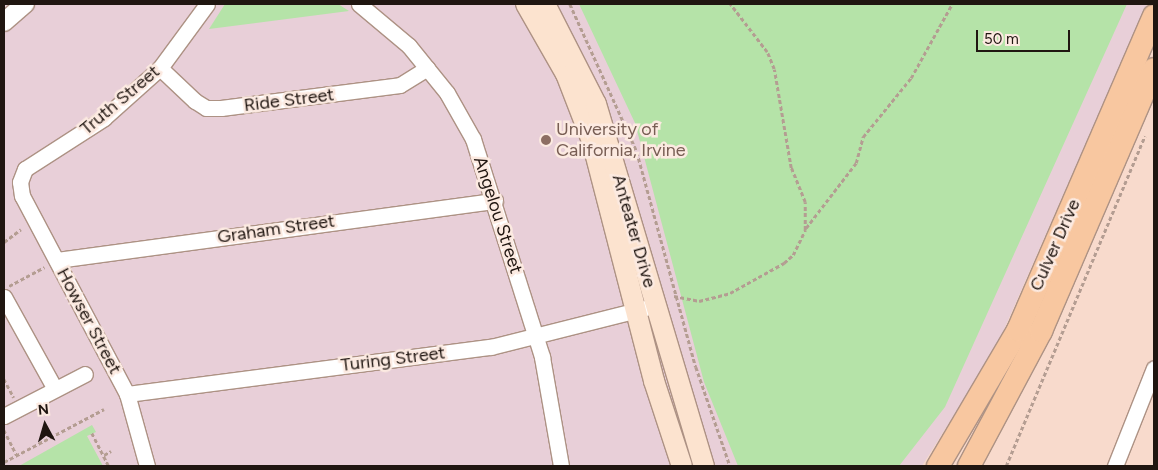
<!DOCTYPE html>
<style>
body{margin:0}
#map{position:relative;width:1158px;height:470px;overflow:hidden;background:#f8dacc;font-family:Figtree,sans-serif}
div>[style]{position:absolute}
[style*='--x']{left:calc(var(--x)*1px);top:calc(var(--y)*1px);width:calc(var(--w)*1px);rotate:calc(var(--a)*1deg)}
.education>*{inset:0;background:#e8cfd8}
.green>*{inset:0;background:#b5e3a8}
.path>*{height:2.5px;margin-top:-1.25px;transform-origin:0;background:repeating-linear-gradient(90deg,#b49d92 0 4px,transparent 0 6.5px)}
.roads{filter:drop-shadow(1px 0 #ad9284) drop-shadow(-1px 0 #ad9284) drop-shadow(0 1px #ad9284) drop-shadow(0 -1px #ad9284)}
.minor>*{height:15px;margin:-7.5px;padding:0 7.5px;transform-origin:7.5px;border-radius:7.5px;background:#fff}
.tertiary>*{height:18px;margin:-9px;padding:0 9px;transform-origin:9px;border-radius:9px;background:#fff}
.secondary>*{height:20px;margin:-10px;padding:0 10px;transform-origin:10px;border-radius:10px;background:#fce3cf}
.primary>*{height:22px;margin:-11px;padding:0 11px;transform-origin:11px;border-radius:11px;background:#f8c7a0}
.dots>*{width:14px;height:14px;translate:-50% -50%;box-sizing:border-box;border:2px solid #fceae1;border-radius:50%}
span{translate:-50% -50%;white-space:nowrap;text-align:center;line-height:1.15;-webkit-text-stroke:5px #fceae1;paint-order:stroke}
.street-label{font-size:18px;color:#201611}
.education-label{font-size:18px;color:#785e54}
.left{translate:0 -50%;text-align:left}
.frame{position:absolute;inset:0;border:5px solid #201611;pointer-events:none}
.north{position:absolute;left:20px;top:400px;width:50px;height:50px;-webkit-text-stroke:4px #fceae1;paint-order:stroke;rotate:354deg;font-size:14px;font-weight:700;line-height:20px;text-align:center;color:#201611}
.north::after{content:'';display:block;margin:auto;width:18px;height:22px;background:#201611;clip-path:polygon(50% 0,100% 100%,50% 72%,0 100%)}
.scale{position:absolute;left:976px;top:30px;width:94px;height:22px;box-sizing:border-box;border:2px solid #201611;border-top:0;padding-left:6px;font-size:15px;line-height:18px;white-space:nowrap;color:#201611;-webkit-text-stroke:4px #fceae1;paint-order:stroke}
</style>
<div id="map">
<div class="education">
<i style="clip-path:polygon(4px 4px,1147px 4px,995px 350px,922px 466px,4px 466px)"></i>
</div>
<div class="green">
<i style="clip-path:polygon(225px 4px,338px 4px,349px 11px,209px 29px)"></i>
<i style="clip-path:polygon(579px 4px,1127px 4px,945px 407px,899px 466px,738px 466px,704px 382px,635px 123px)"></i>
<i style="clip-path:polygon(92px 425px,96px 432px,87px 436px,103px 466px,19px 466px)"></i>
</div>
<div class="path">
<i style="--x:570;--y:4;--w:162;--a:65.6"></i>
<i style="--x:637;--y:152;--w:223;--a:74.7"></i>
<i style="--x:696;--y:367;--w:105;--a:71"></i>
<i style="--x:806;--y:228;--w:82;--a:-52.4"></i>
<i style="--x:856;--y:163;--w:27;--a:-75"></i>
<i style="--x:863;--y:137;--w:76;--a:-50.9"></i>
<i style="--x:911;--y:78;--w:85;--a:-61"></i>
<i style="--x:4;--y:242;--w:21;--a:-37"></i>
<i style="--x:9;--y:286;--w:40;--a:-28"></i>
<i style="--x:674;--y:296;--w:25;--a:11"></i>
<i style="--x:699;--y:301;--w:32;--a:-14"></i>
<i style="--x:730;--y:293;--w:62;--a:-29.1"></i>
<i style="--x:784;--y:263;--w:12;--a:-42"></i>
<i style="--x:793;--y:255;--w:28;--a:-64"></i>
<i style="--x:805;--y:230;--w:28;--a:-90"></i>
<i style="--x:805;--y:202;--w:37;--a:-112"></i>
<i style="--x:791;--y:168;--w:100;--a:-99.7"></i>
<i style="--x:774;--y:69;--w:18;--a:-112"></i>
<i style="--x:767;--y:52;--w:61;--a:-127.6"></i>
<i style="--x:4;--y:379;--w:21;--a:62"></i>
<i style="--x:4;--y:430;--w:28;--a:63"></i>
<i style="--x:92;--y:433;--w:37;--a:63"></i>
<i style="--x:104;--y:455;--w:8;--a:-30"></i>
<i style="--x:4;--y:462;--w:113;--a:-27.9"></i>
<i style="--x:1006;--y:466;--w:358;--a:-67.2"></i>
</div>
<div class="roads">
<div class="minor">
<i style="--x:359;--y:4;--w:65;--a:40"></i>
<i style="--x:409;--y:46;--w:60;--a:51"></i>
<i style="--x:447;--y:93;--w:53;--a:60.5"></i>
<i style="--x:473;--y:139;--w:229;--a:72.4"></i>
<i style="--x:542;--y:357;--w:111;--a:80.1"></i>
<i style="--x:160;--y:68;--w:48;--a:43.3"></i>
<i style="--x:195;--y:101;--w:13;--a:32"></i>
<i style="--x:206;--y:108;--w:15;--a:0"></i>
<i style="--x:221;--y:108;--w:180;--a:-7.3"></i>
<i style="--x:400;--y:85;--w:32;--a:-32"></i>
<i style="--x:57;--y:260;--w:442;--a:-7.7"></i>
<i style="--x:4;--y:297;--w:105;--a:61"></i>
<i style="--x:127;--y:394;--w:367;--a:-7.4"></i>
<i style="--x:491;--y:347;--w:159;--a:-14.2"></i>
<i style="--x:4;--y:416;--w:91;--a:-27.4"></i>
<i style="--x:147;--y:466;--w:75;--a:-105.5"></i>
<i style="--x:127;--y:394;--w:224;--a:-117.9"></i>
<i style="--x:22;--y:196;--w:14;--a:-98"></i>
<i style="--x:20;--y:182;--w:14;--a:-69"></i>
<i style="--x:25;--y:169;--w:94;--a:-32.8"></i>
<i style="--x:104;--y:118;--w:75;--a:-41.8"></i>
<i style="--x:160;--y:68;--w:79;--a:-53.7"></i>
<i style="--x:1115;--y:466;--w:105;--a:-68.3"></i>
</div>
<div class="tertiary">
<i style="--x:4;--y:22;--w:28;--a:-41"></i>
</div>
<div class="secondary">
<i style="--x:526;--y:4;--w:81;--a:60.3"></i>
<i style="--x:566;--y:74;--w:72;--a:68.8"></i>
<i style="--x:592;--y:141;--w:248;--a:75.5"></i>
<i style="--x:654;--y:381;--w:89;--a:71.8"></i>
<i style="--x:545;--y:4;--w:112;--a:63"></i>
<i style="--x:596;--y:104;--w:378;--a:73.4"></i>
</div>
<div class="primary">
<i style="--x:938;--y:466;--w:158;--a:-59.5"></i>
<i style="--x:1018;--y:330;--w:342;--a:-66.6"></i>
<i style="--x:969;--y:466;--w:153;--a:-61.9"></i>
<i style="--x:1041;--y:331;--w:285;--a:-66.7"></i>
</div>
</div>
<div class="dots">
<i style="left:546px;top:140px;background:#8d6e63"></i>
</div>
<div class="street-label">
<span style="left:120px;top:100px;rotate:-40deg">Truth Street</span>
<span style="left:289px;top:100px;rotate:-7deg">Ride Street</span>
<span style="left:498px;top:215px;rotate:72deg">Angelou Street</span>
<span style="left:276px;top:229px;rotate:-8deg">Graham Street</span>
<span style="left:634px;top:231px;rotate:74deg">Anteater Drive</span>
<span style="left:1055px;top:245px;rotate:-66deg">Culver Drive</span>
<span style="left:89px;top:321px;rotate:62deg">Howser Street</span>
<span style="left:393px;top:359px;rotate:-7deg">Turing Street</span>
</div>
<div class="education-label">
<span class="left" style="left:556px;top:140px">University of<br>California, Irvine</span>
</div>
<div class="frame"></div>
<div class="north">N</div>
<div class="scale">50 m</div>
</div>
